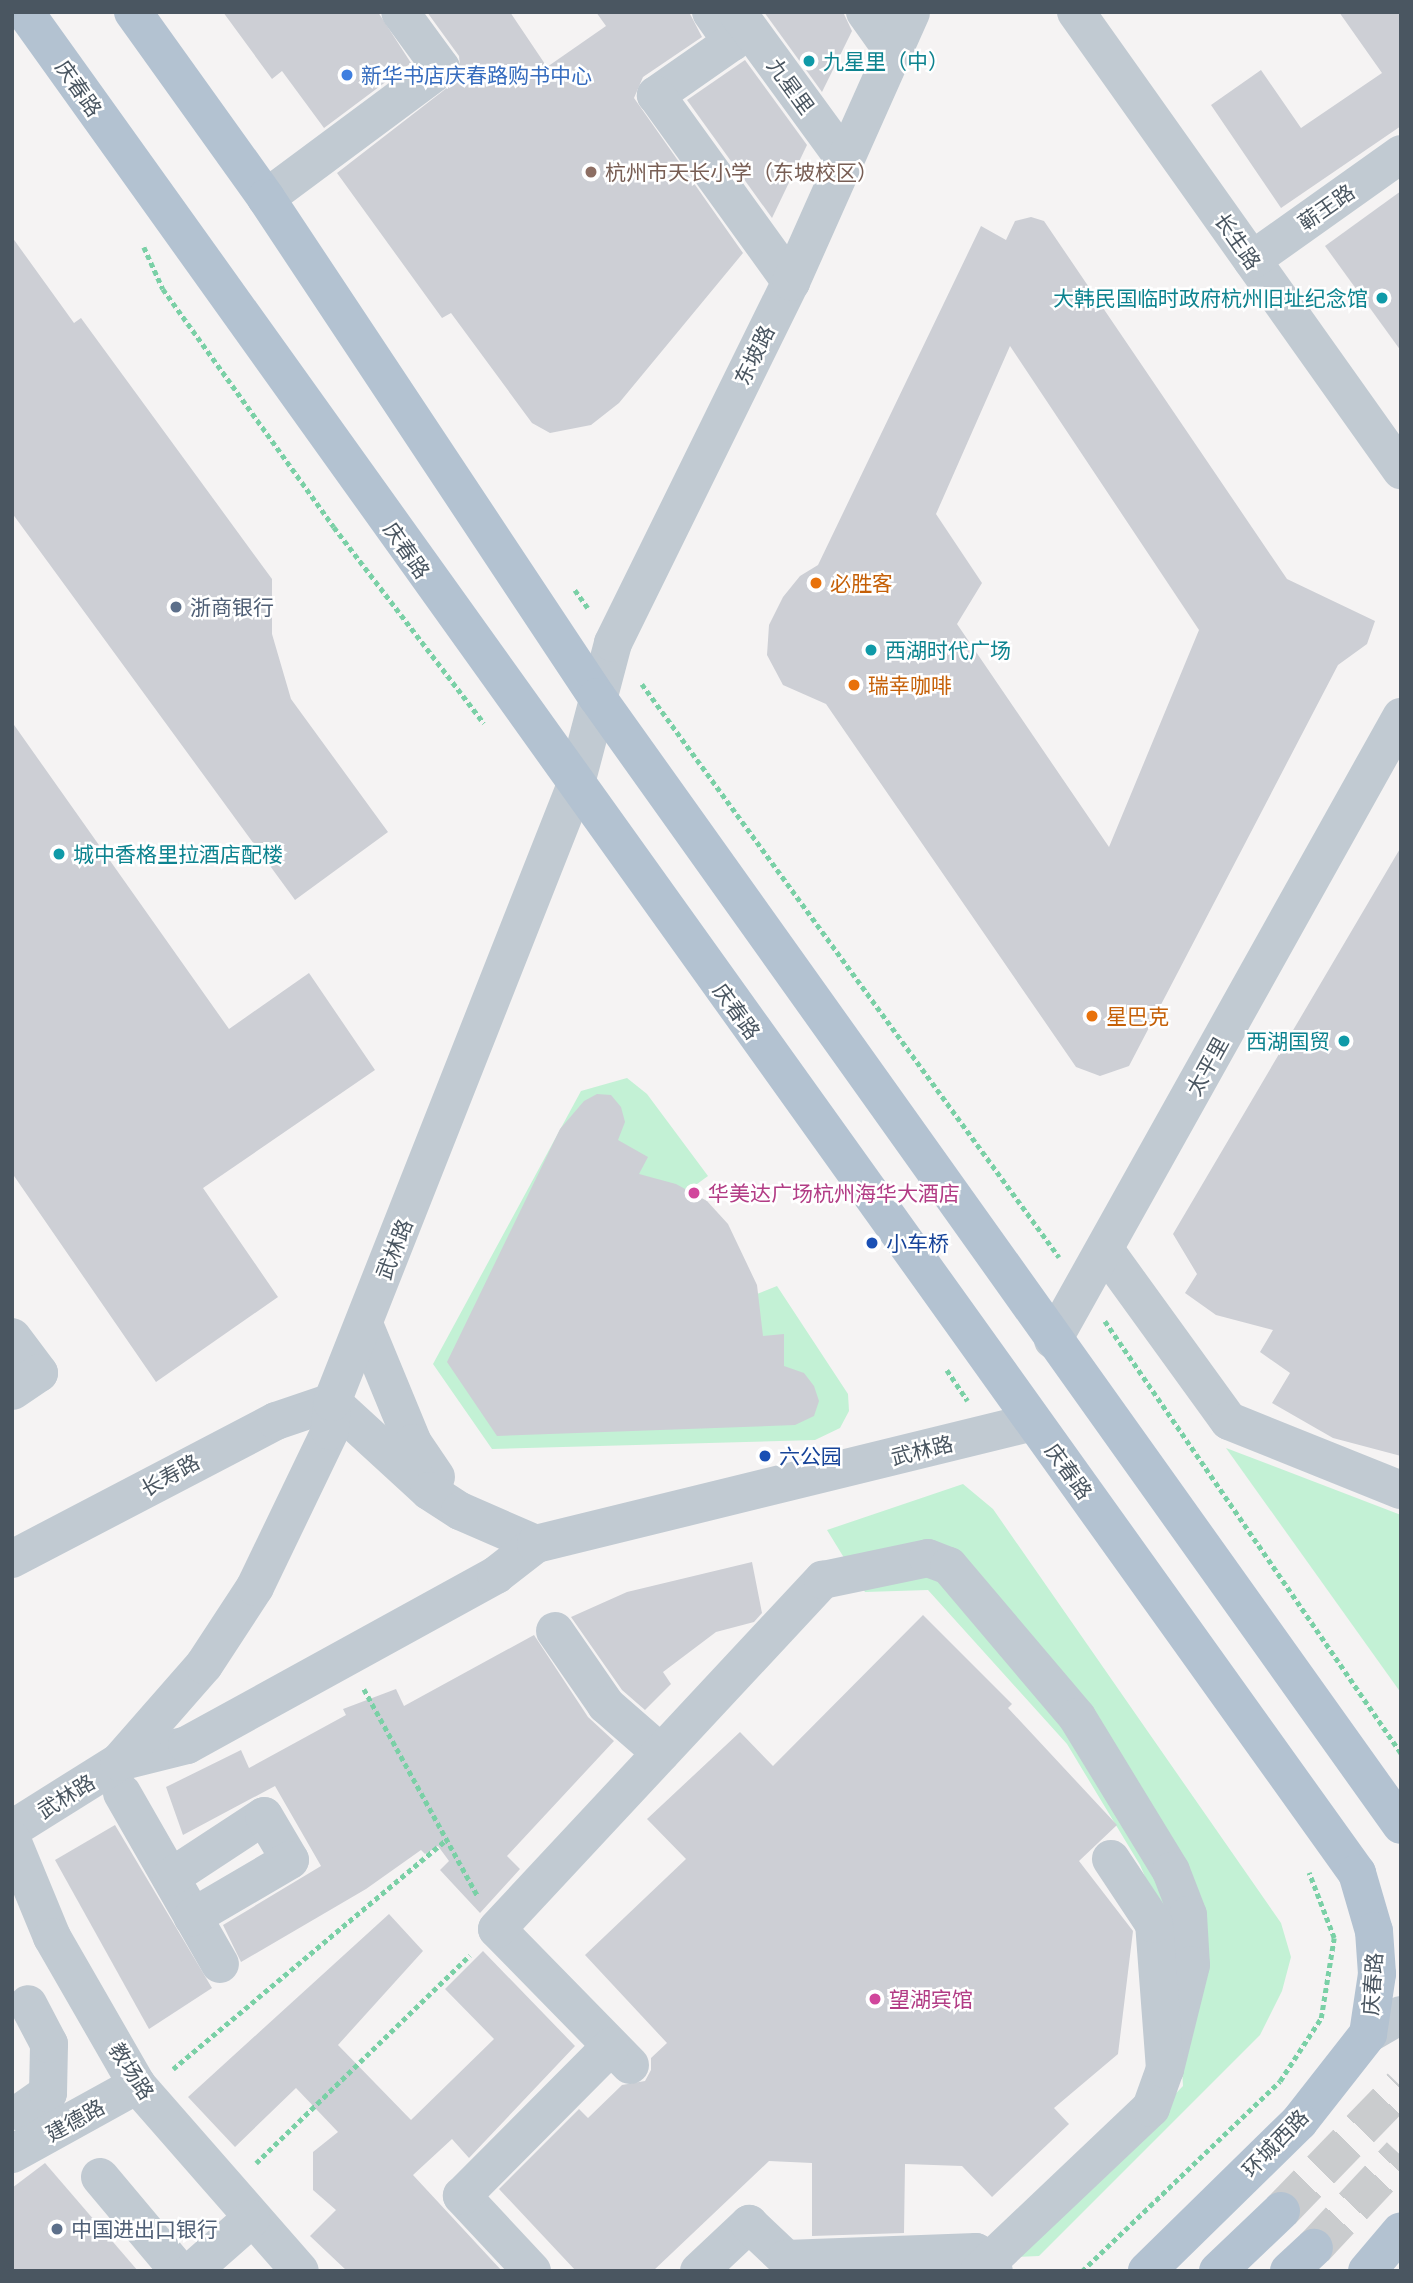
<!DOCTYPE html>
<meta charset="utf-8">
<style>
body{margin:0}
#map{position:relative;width:1413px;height:2283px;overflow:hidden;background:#f5f3f3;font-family:"IBM Plex Sans","Noto Sans SC",sans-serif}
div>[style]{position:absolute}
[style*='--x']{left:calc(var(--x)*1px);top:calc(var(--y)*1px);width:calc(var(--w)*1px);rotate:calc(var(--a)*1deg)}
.green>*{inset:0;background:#c3f1d5}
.building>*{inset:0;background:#cdcfd5}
.major-tunnel>*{height:38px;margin-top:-19px;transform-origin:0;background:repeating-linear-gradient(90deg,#caccce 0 38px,transparent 0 57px)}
.path>*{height:4.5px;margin-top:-2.25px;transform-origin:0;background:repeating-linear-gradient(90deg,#7ad0a6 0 5px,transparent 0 8.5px)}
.minor>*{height:38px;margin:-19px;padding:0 19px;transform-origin:19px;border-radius:19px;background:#c1cad2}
.major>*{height:38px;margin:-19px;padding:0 19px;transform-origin:19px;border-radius:19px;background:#b3c2d1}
.dots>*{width:19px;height:19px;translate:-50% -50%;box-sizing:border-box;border:4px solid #fff;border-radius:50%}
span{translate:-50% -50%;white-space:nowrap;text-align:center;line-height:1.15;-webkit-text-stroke:5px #fff;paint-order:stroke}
.culture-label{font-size:21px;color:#0d838f}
.left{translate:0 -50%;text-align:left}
.right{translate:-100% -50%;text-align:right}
.shop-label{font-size:21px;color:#366cbe}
.street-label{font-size:21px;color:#4a5661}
.education-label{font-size:21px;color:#785e54}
.food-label{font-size:21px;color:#c56008}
.service-label{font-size:21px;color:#4e5e75}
.hotel-label{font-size:21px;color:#b23c85}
.transit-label{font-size:21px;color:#164399}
.frame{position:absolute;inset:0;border:14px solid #4a5661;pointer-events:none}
</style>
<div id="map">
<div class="green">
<i style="clip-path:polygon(627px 1078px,647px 1094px,708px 1176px,671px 1203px,739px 1301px,777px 1286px,848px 1394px,849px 1411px,840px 1428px,815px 1440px,492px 1449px,433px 1364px,581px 1091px)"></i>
<i style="clip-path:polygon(1226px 1448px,1401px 1515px,1401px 1693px)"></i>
<i style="clip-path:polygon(963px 1484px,993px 1509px,1281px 1923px,1291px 1957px,1282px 1991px,1260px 2035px,1039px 2256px,1016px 2257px,1183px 2086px,1174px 1944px,1140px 1865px,1067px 1744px,928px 1590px,865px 1592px,827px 1530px)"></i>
</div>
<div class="building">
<i style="clip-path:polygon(223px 12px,378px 12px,411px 63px,324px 128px,282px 71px,272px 79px)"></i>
<i style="clip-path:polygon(427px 12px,510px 12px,547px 67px,606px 26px,596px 12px,689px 12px,702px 37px,643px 77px,634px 98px,743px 253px,619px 403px,591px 425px,550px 433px,532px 423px,451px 313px,442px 318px,337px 173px,461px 77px,459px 56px)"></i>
<i style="clip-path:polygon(764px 12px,843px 12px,852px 31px,822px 92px)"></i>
<i style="clip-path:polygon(1339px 12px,1401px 12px,1401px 126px,1281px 208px,1211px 105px,1261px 70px,1301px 128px,1382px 73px)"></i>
<i style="clip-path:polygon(745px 60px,807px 145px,772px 218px,687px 100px)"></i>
<i style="clip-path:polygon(1401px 191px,1401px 351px,1325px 246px)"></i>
<i style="clip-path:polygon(evenodd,1031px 217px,1044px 221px,1287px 579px,1375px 621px,1367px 644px,1338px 665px,1129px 1066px,1100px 1076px,1076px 1067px,826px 704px,783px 685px,767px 655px,769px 625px,783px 597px,800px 576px,818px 565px,981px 226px,1006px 240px,1015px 221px,1031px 217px,1010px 346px,1199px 630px,1109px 847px,957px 624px,982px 583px,936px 514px,1010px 346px)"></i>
<i style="clip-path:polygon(12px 237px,74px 323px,81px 318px,272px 579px,272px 634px,291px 699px,388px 832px,295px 900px,12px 513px)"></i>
<i style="clip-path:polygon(12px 722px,229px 1029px,309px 973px,375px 1070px,203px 1188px,278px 1297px,156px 1382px,12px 1173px)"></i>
<i style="clip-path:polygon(1401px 847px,1401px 1456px,1333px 1438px,1272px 1403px,1290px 1373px,1260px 1352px,1273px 1330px,1216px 1315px,1185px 1293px,1197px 1274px,1173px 1234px)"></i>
<i style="clip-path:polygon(597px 1094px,611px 1095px,621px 1107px,625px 1122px,618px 1140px,648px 1157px,639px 1174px,676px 1184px,707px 1201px,728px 1224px,757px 1285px,763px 1336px,784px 1334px,784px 1366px,804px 1373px,814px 1386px,819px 1401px,814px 1416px,795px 1425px,497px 1436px,447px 1362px,560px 1129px,584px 1101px)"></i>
<i style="clip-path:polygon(752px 1562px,762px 1613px,754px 1622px,716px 1632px,663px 1672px,671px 1684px,645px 1710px,622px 1690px,571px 1617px,627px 1592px)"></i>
<i style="clip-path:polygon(923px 1615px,1012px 1704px,1008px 1708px,1117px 1825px,1079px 1861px,1133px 1931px,1118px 2054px,1054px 2108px,1069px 2124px,992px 2197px,962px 2166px,905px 2164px,904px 2233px,812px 2236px,812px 2163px,769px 2161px,653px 2271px,576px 2271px,499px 2189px,579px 2109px,588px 2118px,622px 2085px,645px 2081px,651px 2070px,651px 2058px,667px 2043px,585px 1955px,686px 1859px,647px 1819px,740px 1732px,773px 1766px)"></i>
<i style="clip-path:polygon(534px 1635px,588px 1717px,614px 1741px,507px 1856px,520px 1869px,480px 1913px,440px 1870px,449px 1861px,438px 1846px,425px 1854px,421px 1850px,366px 1889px,241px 1962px,223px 1925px,321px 1866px,275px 1786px,183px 1835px,166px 1787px,241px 1750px,249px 1768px,346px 1715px,343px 1709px,396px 1689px,404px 1706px)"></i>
<i style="clip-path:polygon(115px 1825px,212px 1988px,149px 2029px,55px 1860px)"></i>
<i style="clip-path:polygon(389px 1914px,423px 1951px,338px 2045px,411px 2120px,494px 2039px,445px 1989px,483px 1951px,575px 2046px,469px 2158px,452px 2139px,413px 2175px,502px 2271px,347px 2271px,310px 2236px,336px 2210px,313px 2190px,313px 2152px,338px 2132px,296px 2088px,235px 2147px,188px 2097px)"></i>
<i style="clip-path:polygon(45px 2163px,138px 2271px,12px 2271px,12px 2188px)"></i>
</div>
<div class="major-tunnel">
<i style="--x:1281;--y:2211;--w:173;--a:-45.9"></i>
<i style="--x:1314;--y:2248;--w:127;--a:-46.9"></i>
</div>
<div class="path">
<i style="--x:144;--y:247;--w:46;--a:65.7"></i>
<i style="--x:163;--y:289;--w:293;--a:54.3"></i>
<i style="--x:334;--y:527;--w:247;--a:52.6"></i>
<i style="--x:575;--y:590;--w:22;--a:54"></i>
<i style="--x:642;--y:684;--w:709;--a:53.95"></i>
<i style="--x:1105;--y:1321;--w:524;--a:55.58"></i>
<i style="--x:947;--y:1370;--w:37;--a:56"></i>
<i style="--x:364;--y:1689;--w:236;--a:61.2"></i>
<i style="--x:173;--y:2069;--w:355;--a:-40"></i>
<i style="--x:256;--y:2163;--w:298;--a:-44.2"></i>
<i style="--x:1082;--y:2271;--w:274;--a:-43.8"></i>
<i style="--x:1280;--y:2081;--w:75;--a:-56.9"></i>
<i style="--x:1321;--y:2018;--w:81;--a:-80.8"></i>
<i style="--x:1334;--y:1938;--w:70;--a:-111"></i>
</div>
<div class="minor">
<i style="--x:711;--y:12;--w:37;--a:55"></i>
<i style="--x:732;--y:42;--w:93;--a:145.1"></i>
<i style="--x:656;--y:95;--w:231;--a:54.2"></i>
<i style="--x:737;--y:12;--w:182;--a:53.9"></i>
<i style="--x:865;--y:12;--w:47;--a:54.6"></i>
<i style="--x:1076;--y:12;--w:562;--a:54.64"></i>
<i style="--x:266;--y:198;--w:218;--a:-36.6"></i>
<i style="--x:441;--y:68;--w:69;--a:-126.2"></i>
<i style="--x:1252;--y:260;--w:183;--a:-35.4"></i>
<i style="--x:1105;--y:1250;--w:211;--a:54.1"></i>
<i style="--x:1229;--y:1421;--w:185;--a:21.9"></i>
<i style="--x:364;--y:1324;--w:129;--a:67.6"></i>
<i style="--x:413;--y:1443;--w:41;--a:55.9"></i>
<i style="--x:12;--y:1337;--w:45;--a:53.1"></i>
<i style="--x:39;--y:1373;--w:32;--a:146"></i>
<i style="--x:1053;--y:1340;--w:714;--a:-60.81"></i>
<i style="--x:332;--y:1402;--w:132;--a:42.5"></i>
<i style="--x:429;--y:1491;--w:37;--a:33"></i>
<i style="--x:460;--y:1511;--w:83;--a:23.5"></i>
<i style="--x:12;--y:1559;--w:298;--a:-27.6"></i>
<i style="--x:276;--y:1421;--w:59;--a:-18.7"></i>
<i style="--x:555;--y:1631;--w:90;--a:55.4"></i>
<i style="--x:606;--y:1705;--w:73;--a:41.1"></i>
<i style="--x:119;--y:1762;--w:70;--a:-14"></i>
<i style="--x:187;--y:1745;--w:353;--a:-28.8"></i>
<i style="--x:496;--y:1575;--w:51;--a:-37.8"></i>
<i style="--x:536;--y:1544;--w:512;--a:-13.79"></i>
<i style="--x:122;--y:1793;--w:197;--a:60.2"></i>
<i style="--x:12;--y:1829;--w:126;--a:-32.1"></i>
<i style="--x:119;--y:1762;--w:129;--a:-48.8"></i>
<i style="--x:204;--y:1665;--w:93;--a:-56.8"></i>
<i style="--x:255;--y:1587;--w:173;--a:-64.3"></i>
<i style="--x:330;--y:1431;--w:29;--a:-86"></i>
<i style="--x:332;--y:1402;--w:661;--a:-68.44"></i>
<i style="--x:575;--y:787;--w:149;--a:-75.2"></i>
<i style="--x:613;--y:643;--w:402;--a:-63.8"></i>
<i style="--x:791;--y:282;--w:295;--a:-66"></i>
<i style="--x:12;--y:1840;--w:105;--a:67.6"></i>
<i style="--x:52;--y:1937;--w:171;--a:60.1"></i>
<i style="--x:137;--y:2085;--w:247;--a:48.8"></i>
<i style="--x:171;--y:1877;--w:111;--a:-33.3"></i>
<i style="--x:264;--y:1816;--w:51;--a:59.4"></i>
<i style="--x:290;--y:1860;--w:113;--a:149.6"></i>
<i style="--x:1368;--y:2034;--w:38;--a:-30"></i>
<i style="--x:630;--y:2065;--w:190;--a:-134.4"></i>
<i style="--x:497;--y:1929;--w:478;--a:-47"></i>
<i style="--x:823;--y:1580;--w:107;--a:-11.8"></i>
<i style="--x:928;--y:1558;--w:22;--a:21"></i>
<i style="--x:949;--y:1566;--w:198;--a:49.7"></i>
<i style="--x:1077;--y:1717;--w:180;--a:58.6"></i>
<i style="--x:1171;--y:1871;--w:47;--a:68.9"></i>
<i style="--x:1188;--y:1915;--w:50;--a:86.6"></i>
<i style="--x:1191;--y:1965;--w:107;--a:104"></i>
<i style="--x:21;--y:2112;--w:33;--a:-35"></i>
<i style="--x:48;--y:2093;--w:49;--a:-88.8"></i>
<i style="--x:49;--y:2044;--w:45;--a:-117.7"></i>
<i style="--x:12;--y:2154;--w:143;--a:-28.9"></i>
<i style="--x:100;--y:2177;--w:123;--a:50"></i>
<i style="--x:192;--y:2271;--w:79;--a:-41.4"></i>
<i style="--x:532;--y:2271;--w:103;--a:-133"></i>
<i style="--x:462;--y:2196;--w:211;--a:-45.2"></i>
<i style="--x:699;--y:2271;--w:69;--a:-43.2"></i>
<i style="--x:749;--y:2224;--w:51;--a:43.4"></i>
<i style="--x:796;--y:2271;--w:16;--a:-130"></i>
<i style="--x:786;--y:2259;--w:190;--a:-2.1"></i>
<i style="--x:976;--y:2252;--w:26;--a:47"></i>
<i style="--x:979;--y:2271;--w:237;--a:-43.5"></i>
<i style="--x:1151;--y:2108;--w:41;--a:-70.3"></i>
<i style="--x:1165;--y:2069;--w:145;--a:-94.3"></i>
<i style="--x:1154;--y:1924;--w:78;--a:-123.5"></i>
</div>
<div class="major">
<i style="--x:25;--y:12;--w:2289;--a:54.41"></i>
<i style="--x:1357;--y:1873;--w:60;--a:73.7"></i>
<i style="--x:1374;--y:1931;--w:43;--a:86"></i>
<i style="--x:1377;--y:1974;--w:61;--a:98.5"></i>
<i style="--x:1368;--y:2034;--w:112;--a:128.1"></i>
<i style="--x:1299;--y:2122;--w:213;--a:135.6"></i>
<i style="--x:133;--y:12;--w:229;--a:54.4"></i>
<i style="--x:266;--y:198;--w:599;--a:56.44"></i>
<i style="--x:597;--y:697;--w:1385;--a:54.52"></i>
<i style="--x:1218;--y:2271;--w:87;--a:-43.6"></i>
<i style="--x:1289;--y:2271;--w:34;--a:-43"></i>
<i style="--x:1367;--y:2271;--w:52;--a:-49.6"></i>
</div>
<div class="dots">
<i style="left:809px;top:61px;background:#0f9aa8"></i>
<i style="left:347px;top:75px;background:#3f7fe0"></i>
<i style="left:591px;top:172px;background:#8d6e63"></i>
<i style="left:1382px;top:298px;background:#0f9aa8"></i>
<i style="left:816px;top:583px;background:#e8710a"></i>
<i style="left:176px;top:607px;background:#5c6f8a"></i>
<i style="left:871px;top:650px;background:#0f9aa8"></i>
<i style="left:854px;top:685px;background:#e8710a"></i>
<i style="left:59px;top:854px;background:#0f9aa8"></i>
<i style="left:1092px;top:1016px;background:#e8710a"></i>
<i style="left:1344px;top:1041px;background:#0f9aa8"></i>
<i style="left:694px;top:1193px;background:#d1479c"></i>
<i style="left:872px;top:1243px;background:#1a4fb4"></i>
<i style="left:765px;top:1456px;background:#1a4fb4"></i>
<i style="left:875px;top:1999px;background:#d1479c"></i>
<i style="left:57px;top:2229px;background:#5c6f8a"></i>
</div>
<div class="culture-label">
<span class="left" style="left:823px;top:61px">九星里（中）</span>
<span class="right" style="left:1368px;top:298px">大韩民国临时政府杭州旧址纪念馆</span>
<span class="left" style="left:885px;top:650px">西湖时代广场</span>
<span class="left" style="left:73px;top:854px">城中香格里拉酒店配楼</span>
<span class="right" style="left:1330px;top:1041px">西湖国贸</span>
</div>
<div class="shop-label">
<span class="left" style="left:361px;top:75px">新华书店庆春路购书中心</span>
</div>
<div class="street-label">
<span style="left:791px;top:86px;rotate:54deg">九星里</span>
<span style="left:79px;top:88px;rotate:55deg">庆春路</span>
<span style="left:1326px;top:207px;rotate:-35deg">蕲王路</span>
<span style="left:1238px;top:241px;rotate:55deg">长生路</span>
<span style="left:754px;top:355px;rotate:-64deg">东坡路</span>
<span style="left:407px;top:550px;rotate:55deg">庆春路</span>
<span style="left:737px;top:1011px;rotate:54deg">庆春路</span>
<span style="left:1207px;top:1066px;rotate:-61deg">太平里</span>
<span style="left:394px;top:1249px;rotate:-68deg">武林路</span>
<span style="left:922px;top:1450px;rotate:-14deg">武林路</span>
<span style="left:1069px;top:1471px;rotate:54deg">庆春路</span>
<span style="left:170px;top:1475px;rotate:-29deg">长寿路</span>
<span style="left:66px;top:1796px;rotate:-32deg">武林路</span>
<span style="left:1372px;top:1984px;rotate:-86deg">庆春路</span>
<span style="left:132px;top:2071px;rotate:57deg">教场路</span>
<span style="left:75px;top:2120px;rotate:-29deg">建德路</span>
<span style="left:1275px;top:2143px;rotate:-46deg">环城西路</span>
</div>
<div class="education-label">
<span class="left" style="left:605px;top:172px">杭州市天长小学（东坡校区）</span>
</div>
<div class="food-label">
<span class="left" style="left:830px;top:583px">必胜客</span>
<span class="left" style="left:868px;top:685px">瑞幸咖啡</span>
<span class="left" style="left:1106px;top:1016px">星巴克</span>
</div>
<div class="service-label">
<span class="left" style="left:190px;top:607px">浙商银行</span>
<span class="left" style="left:71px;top:2229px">中国进出口银行</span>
</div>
<div class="hotel-label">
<span class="left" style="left:708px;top:1193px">华美达广场杭州海华大酒店</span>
<span class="left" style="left:889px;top:1999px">望湖宾馆</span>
</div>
<div class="transit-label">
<span class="left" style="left:886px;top:1243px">小车桥</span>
<span class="left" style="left:779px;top:1456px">六公园</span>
</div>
<div class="frame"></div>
</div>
